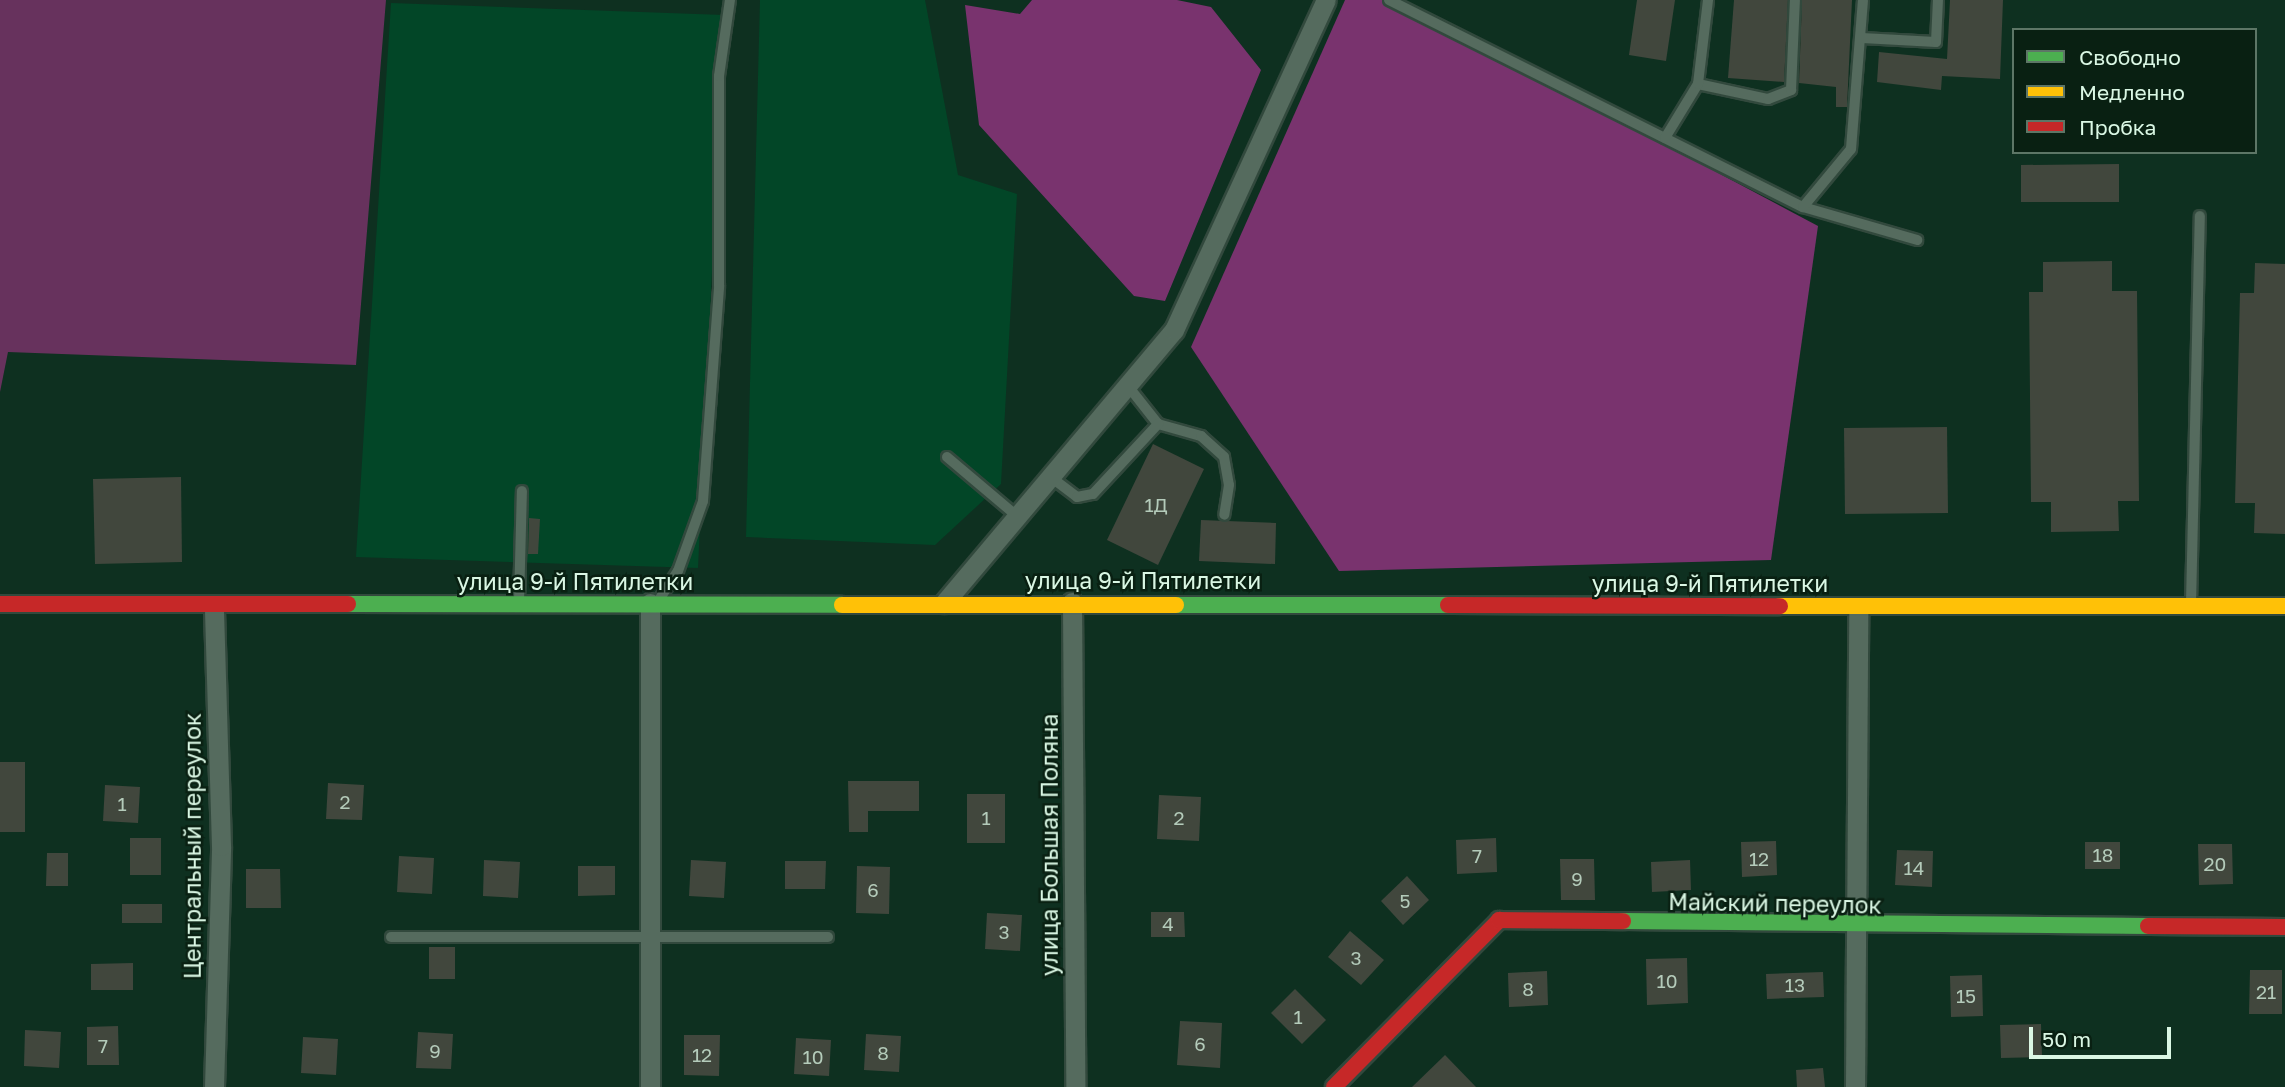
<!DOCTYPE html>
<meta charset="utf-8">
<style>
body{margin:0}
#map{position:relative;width:2285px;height:1087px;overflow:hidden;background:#0e3020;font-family:"Golos Text",sans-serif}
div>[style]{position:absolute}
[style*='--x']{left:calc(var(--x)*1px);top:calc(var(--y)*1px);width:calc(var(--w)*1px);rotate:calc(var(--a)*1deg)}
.built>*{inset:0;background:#024627}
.green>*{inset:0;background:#67325d}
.forest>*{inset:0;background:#79336e}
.building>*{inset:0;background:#41473d}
.roads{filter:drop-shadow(2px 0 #32493d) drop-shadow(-2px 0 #32493d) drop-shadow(0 2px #32493d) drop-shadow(0 -2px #32493d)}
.lane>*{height:10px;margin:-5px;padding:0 5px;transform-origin:5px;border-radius:5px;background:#556b5e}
.street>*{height:19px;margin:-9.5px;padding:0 9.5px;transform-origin:9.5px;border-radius:9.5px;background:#556b5e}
.fast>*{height:16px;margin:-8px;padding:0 8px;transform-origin:8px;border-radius:8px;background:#4caf50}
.slow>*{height:16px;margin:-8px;padding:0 8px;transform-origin:8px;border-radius:8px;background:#ffc107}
.jam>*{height:16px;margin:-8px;padding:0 8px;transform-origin:8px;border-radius:8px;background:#c62828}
span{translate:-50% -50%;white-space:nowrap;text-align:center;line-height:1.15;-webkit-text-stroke:5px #092012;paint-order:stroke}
.number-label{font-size:19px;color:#b4cbba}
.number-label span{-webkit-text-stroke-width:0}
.street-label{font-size:23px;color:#daf7e4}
.legend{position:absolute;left:2012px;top:28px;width:245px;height:126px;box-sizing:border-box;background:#092012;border:2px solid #5d7666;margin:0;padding:9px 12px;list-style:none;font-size:21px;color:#daf7e4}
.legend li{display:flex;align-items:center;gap:14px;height:35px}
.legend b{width:35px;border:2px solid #5d7666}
.scale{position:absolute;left:2029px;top:1027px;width:142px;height:32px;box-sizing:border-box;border:4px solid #daf7e4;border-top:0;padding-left:9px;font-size:21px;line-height:24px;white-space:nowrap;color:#daf7e4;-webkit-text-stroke:5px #092012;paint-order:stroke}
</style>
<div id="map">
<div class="built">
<i style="clip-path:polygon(760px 0,925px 0,958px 175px,1017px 194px,1001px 484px,935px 545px,746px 537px)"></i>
<i style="clip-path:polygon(391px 3px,724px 15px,698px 568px,356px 557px)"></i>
</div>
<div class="green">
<i style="clip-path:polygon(0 0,386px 0,356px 365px,8px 352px,0 392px)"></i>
</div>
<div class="forest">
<i style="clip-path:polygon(1032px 0,1177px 0,1211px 7px,1261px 70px,1165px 301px,1134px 296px,979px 125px,965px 5px,1020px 14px)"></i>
<i style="clip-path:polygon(1345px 0,1393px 0,1818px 226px,1771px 560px,1339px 571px,1191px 347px)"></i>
</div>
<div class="building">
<i style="clip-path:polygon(1637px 0,1675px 0,1666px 61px,1629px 55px)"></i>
<i style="clip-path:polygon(1734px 0,1788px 0,1784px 82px,1728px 78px)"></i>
<i style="clip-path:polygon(1802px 0,1852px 0,1847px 107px,1836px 107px,1836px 87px,1799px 83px)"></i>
<i style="clip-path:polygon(1950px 0,2003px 0,2000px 79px,1942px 76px,1941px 90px,1877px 82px,1879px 52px,1947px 59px)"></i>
<i style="clip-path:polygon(2119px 164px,2119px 202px,2021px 202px,2021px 165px)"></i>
<i style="clip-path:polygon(2112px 261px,2112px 291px,2137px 291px,2139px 501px,2118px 501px,2119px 531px,2051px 532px,2051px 502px,2031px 502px,2029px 292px,2043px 292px,2043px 262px)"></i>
<i style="clip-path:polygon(2255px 263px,2285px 264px,2285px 534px,2254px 533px,2255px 503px,2235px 503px,2240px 293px,2254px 293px)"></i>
<i style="clip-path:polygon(1947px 427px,1948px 513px,1845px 514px,1844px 428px)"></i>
<i style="clip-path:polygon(1153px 444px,1204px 469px,1158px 565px,1107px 540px)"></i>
<i style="clip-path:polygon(181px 477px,182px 562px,95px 564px,93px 479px)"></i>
<i style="clip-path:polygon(529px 518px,540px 519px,538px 554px,528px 554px)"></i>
<i style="clip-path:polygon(1201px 520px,1276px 523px,1275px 564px,1199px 561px)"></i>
<i style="clip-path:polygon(0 762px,25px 762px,25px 832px,0 832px)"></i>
<i style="clip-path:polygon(848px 781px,919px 781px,919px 811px,868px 811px,868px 832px,849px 832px)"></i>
<i style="clip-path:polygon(328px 783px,364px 785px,362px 820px,326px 819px)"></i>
<i style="clip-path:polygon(105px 785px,140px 787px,138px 823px,103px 821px)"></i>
<i style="clip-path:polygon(967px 794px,1005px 794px,1005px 843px,967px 843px)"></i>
<i style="clip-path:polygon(1159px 795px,1201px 797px,1199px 841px,1157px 839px)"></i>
<i style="clip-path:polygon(130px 838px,161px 838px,161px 875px,130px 875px)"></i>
<i style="clip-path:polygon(1496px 838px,1497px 872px,1457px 874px,1456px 840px)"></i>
<i style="clip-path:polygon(1776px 841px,1777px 875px,1742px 877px,1741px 842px)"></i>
<i style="clip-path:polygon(2085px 842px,2120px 842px,2120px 869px,2085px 869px)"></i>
<i style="clip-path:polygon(2198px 844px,2232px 844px,2233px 884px,2199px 885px)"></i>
<i style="clip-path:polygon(1897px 850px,1933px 851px,1932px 887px,1895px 885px)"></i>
<i style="clip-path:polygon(47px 853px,68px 853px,68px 886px,46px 886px)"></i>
<i style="clip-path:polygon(399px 856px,434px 858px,432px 894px,397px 892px)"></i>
<i style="clip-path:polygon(1560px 859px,1594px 859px,1595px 900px,1561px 900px)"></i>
<i style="clip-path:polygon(484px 860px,520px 862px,518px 898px,483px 896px)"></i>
<i style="clip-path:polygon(691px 860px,726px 862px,724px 898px,689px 896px)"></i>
<i style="clip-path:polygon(1690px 860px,1691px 890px,1652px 892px,1651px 862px)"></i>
<i style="clip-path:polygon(785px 861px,826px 861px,825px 889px,785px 889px)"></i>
<i style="clip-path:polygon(578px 866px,615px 866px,615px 895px,578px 896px)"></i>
<i style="clip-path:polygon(857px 866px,890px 867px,889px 914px,856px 913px)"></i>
<i style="clip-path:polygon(246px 869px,280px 869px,281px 908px,246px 908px)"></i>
<i style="clip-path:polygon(1407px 876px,1429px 900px,1403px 925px,1381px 901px)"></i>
<i style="clip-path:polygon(122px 904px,162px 904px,162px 923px,122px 923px)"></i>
<i style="clip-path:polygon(1151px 912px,1184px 912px,1185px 937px,1151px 937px)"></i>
<i style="clip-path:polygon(987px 913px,1022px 915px,1020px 951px,985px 949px)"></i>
<i style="clip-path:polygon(1350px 931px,1384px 960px,1361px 985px,1328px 957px)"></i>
<i style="clip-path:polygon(429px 947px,455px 947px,455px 979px,429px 979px)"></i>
<i style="clip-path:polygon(1687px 958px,1688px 1003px,1647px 1005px,1646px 959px)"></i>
<i style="clip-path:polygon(133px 963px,133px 990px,91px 990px,91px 964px)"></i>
<i style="clip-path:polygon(2250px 970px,2282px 970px,2282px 1014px,2249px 1014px)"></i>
<i style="clip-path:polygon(1547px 971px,1548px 1005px,1509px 1007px,1508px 973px)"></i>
<i style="clip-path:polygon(1823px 972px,1824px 997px,1767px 999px,1766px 974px)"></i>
<i style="clip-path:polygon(1982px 975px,1983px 1016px,1951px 1017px,1950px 976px)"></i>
<i style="clip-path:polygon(1295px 989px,1326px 1020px,1302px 1044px,1271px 1013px)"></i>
<i style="clip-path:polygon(1180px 1021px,1222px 1023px,1220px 1068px,1177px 1065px)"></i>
<i style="clip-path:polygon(2041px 1024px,2042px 1057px,2001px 1058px,2000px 1025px)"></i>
<i style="clip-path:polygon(118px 1026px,119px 1065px,87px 1065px,87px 1027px)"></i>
<i style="clip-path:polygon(25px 1030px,61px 1032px,59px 1068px,24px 1066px)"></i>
<i style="clip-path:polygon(418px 1032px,453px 1034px,451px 1069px,416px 1068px)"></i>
<i style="clip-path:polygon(866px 1034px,901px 1036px,899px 1072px,864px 1070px)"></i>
<i style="clip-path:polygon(684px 1035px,720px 1035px,719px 1076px,684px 1075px)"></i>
<i style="clip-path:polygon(303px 1037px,338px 1039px,336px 1075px,301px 1073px)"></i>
<i style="clip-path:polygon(796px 1038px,831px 1040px,829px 1076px,794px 1074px)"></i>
<i style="clip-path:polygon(1445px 1055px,1476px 1087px,1412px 1087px)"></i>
<i style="clip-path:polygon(1823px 1068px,1825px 1087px,1797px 1087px,1796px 1070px)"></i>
</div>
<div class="roads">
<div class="lane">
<i style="--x:1389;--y:0;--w:463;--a:26.6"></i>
<i style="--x:1803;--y:207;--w:119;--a:16.1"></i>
<i style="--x:1862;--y:38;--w:74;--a:3.1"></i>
<i style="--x:1936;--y:42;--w:42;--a:-87.3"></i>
<i style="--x:1698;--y:84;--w:72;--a:12.1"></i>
<i style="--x:1768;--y:99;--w:25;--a:-21"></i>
<i style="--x:1791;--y:90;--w:90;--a:-87.5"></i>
<i style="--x:1665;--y:138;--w:63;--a:-58.6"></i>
<i style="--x:1698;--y:84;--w:85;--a:-83.2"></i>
<i style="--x:1803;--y:207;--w:75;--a:-50.4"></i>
<i style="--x:1851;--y:149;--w:149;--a:-85.4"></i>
<i style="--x:1128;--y:386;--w:48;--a:51.7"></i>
<i style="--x:1158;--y:424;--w:45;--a:15.6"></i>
<i style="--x:1201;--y:436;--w:31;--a:42"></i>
<i style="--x:1224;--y:457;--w:28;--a:80"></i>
<i style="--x:1229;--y:485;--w:30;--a:99"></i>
<i style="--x:947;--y:457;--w:93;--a:40.2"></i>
<i style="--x:1052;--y:478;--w:31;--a:37"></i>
<i style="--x:1077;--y:497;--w:16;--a:-11"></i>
<i style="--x:1093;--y:494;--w:96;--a:-47.1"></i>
<i style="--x:519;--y:602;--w:111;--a:-88.5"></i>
<i style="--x:657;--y:603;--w:38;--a:-57"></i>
<i style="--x:678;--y:571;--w:74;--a:-70.3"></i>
<i style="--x:703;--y:501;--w:216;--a:-85.7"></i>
<i style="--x:719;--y:286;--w:210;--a:-90"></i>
<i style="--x:719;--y:76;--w:77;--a:-81.8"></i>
<i style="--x:2191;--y:604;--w:388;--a:-88.7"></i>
<i style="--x:391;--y:937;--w:437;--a:0"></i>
</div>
<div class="street">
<i style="--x:1072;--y:602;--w:485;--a:89.6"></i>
<i style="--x:944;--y:603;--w:357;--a:-49.9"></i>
<i style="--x:1174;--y:330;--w:363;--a:-65.3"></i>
<i style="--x:214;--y:1087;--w:241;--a:-88.3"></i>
<i style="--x:221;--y:846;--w:241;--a:-91.7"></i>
<i style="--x:650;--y:1087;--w:484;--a:-90"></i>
<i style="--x:1855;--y:1087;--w:480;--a:-89.6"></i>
</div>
<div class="fast">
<i style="--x:348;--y:604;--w:494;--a:0.1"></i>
<i style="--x:1176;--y:605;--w:272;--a:0"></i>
<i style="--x:1623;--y:921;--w:525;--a:0.55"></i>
</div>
<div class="slow">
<i style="--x:842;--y:605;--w:334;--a:0"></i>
<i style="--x:1780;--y:606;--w:505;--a:0"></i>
</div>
<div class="jam">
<i style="--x:0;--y:604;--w:348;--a:0"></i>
<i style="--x:1448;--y:605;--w:332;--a:0.2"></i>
<i style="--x:2148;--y:926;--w:137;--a:0.4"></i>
<i style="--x:1334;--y:1087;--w:235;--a:-45.3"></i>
<i style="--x:1499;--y:920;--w:124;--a:0.5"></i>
</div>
</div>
<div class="number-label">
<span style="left:1156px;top:505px">1Д</span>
<span style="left:345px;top:802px">2</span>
<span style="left:122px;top:804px">1</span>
<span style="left:986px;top:818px">1</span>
<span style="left:1179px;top:818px">2</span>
<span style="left:2103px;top:855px">18</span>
<span style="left:1477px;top:856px">7</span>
<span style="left:1759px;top:859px">12</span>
<span style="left:2215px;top:864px">20</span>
<span style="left:1914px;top:868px">14</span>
<span style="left:1577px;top:879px">9</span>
<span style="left:873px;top:890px">6</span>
<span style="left:1405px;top:901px">5</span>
<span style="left:1168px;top:924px">4</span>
<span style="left:1004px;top:932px">3</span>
<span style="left:1356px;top:958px">3</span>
<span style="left:1667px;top:981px">10</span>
<span style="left:1795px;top:985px">13</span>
<span style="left:1528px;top:989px">8</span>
<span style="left:2266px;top:992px">21</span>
<span style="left:1966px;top:996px">15</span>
<span style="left:1298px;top:1017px">1</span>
<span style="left:1200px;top:1044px">6</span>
<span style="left:103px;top:1046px">7</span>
<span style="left:435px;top:1051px">9</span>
<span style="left:883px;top:1053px">8</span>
<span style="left:702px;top:1055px">12</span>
<span style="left:813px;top:1057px">10</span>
</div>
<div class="street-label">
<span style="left:1143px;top:580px">улица 9-й Пятилетки</span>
<span style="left:575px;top:581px">улица 9-й Пятилетки</span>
<span style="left:1710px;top:583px">улица 9-й Пятилетки</span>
<span style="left:1049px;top:845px;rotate:-90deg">улица Большая Поляна</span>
<span style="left:192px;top:846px;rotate:-90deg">Центральный переулок</span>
<span style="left:1775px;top:903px;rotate:1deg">Майский переулок</span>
</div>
<ul class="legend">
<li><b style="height:9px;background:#4caf50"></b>Свободно</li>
<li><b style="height:9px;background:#ffc107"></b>Медленно</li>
<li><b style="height:9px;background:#c62828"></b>Пробка</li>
</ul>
<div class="scale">50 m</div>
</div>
